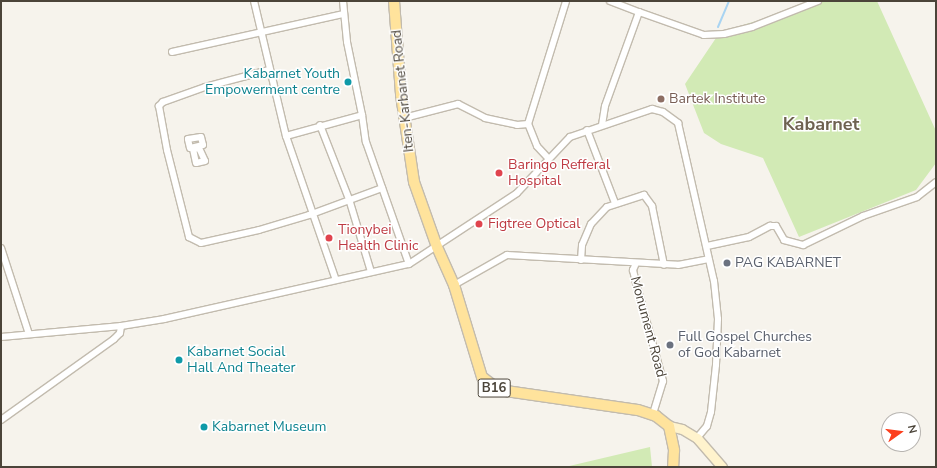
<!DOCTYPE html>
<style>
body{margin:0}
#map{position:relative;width:937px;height:468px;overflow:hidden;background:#f6f3ec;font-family:"Nunito Sans",sans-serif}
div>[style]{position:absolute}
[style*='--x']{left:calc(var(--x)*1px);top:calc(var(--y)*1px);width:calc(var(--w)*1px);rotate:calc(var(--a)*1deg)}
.green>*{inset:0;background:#d2eab5}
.stream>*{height:2px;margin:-1px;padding:0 1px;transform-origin:1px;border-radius:1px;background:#a9d4f2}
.roads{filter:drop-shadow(1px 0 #c2bbae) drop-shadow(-1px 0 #c2bbae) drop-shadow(0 1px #c2bbae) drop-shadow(0 -1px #c2bbae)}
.minor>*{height:6px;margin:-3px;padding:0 3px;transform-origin:3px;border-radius:3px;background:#fff}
.secondary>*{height:9px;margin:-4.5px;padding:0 4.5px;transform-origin:4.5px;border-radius:4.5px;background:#fff3cd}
.primary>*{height:10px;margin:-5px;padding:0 5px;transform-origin:5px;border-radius:5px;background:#ffe39c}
.dots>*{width:11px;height:11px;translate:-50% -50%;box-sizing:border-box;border:2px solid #fff;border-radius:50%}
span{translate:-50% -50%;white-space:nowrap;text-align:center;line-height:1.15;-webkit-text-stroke:3px #fff;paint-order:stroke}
.shield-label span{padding:1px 3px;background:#fff;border:1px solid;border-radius:3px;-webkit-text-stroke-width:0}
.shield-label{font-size:13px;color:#4b4439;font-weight:700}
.culture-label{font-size:14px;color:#0d838f}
.right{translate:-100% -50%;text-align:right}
.left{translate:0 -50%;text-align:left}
.street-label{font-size:14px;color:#4b4439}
.education-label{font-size:14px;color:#785e54}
.health-label{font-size:14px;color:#be3a42}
.worship-label{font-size:14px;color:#5b616d}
.district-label{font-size:18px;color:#6e6250;font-weight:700}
.frame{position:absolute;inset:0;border:2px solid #4b4439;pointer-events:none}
.north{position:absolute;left:881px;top:412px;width:40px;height:40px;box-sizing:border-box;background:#fff;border:1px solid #b7b4b0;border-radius:50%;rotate:76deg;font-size:11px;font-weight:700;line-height:16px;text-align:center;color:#4b4439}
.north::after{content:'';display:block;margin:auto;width:14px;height:18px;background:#fc3f1d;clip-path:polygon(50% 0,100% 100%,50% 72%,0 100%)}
</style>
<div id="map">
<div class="green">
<i style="clip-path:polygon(821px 1px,877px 1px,936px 131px,936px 163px,916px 190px,799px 237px,763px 158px,721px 144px,704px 133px,685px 84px,720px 32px)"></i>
<i style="clip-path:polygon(650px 447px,652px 467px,565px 467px)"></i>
</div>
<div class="stream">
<i style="--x:718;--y:27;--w:28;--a:-67"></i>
</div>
<div class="roads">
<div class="minor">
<i style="--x:254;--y:1;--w:139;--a:76.7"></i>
<i style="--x:286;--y:136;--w:152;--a:70.9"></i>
<i style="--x:343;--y:1;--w:41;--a:84.4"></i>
<i style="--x:347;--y:42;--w:75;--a:78.4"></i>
<i style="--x:610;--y:1;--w:31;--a:21"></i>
<i style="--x:172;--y:52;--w:176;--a:-12.5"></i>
<i style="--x:269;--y:70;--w:66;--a:165.1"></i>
<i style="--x:205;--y:87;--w:45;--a:160.3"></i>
<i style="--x:163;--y:102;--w:6;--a:135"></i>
<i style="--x:159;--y:106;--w:45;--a:79.7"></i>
<i style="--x:167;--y:150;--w:90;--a:75.8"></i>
<i style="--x:189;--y:237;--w:13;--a:27"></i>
<i style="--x:201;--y:243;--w:59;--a:-12.6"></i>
<i style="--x:259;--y:230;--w:52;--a:-16.7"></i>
<i style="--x:309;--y:215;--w:78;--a:-20.3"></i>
<i style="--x:404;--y:118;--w:56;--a:-14.5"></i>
<i style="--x:458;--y:104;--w:30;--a:27"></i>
<i style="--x:485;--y:118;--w:33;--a:12"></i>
<i style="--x:517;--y:125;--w:11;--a:-5"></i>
<i style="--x:320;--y:125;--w:79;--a:68.6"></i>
<i style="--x:349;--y:199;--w:76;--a:73.2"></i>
<i style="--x:602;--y:125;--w:19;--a:-81"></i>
<i style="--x:605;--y:106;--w:100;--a:-70.1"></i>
<i style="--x:639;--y:12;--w:69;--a:19.5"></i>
<i style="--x:704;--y:35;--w:20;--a:-3"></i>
<i style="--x:724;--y:34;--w:29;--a:-14"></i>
<i style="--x:752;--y:27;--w:71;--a:-21.5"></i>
<i style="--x:587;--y:130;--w:78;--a:69"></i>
<i style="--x:286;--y:136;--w:79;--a:-15.4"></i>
<i style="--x:362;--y:115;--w:27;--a:82"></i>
<i style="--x:366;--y:142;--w:129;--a:70.6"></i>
<i style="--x:201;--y:137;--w:8;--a:76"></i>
<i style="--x:203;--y:145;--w:13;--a:167"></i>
<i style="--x:190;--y:148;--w:9;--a:-103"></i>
<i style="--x:188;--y:139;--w:13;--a:-9"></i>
<i style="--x:199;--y:148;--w:14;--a:65"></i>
<i style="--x:205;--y:161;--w:9;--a:167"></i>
<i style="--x:196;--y:163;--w:14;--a:-102"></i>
<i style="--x:193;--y:149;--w:6;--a:-9"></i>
<i style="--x:548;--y:158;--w:16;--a:-133"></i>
<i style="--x:537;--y:146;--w:24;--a:-112"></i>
<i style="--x:528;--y:124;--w:129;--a:-72.8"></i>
<i style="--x:707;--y:246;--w:43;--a:-12.1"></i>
<i style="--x:749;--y:237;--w:24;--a:-28"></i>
<i style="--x:770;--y:226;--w:6;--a:0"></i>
<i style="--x:776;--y:226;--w:16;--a:60"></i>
<i style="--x:784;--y:240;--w:20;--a:15"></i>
<i style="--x:803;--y:245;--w:67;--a:-25.8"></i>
<i style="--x:863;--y:216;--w:57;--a:-19.4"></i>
<i style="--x:917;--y:197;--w:24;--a:-38"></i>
<i style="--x:1;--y:248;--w:90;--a:72"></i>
<i style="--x:581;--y:260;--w:15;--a:-86"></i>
<i style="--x:582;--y:245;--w:23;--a:-67"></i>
<i style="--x:591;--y:224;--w:23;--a:-47"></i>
<i style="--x:607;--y:207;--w:39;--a:-18"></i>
<i style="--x:644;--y:195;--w:14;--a:54"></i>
<i style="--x:652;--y:206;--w:60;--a:78.5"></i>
<i style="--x:636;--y:263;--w:8;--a:113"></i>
<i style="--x:633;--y:270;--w:13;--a:77"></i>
<i style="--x:636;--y:283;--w:102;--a:74.6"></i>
<i style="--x:663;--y:381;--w:34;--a:107"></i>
<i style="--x:454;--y:285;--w:61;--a:-29.5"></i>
<i style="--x:507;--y:255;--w:171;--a:3.3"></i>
<i style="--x:678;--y:265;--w:31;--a:-11"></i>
<i style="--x:1;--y:337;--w:121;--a:-5.2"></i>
<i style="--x:121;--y:326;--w:44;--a:-9.2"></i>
<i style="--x:164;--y:319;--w:251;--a:-12.7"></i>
<i style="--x:409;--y:264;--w:129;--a:-33.3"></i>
<i style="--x:517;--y:193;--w:77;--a:-46.6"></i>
<i style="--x:570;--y:137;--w:87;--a:-18.9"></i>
<i style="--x:652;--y:109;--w:11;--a:15"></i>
<i style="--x:663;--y:112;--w:19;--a:36"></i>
<i style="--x:678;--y:123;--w:162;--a:77.2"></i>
<i style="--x:714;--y:281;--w:38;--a:84"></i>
<i style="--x:718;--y:319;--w:46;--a:92.5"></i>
<i style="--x:716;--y:365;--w:47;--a:96.1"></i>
<i style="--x:711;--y:412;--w:15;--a:106"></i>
<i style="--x:707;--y:426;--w:16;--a:130"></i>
<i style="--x:1;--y:420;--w:139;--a:-35.6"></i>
<i style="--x:114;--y:339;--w:8;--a:-45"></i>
<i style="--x:120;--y:333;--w:7;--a:-82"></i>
</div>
<div class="secondary">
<i style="--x:669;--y:426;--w:13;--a:13"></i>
<i style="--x:682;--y:429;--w:17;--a:31"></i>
<i style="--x:697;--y:438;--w:38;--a:49"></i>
</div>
<div class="primary">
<i style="--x:394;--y:1;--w:94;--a:85.7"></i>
<i style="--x:401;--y:95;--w:88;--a:81.5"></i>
<i style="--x:414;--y:182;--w:69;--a:70.5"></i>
<i style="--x:437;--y:247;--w:42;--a:65.9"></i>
<i style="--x:454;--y:285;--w:96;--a:73.1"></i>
<i style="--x:482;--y:377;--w:21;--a:37"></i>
<i style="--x:499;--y:390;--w:140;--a:8.2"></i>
<i style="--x:638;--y:410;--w:19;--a:18"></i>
<i style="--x:656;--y:416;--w:16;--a:38"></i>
<i style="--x:669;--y:426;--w:25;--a:78"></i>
<i style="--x:674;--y:450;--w:17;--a:93"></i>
</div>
</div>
<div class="dots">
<i style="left:348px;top:82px;background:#0f9aa8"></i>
<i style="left:661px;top:99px;background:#8d6e63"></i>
<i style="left:499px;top:173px;background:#e0444e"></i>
<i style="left:479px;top:224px;background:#e0444e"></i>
<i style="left:329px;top:238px;background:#e0444e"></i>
<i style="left:727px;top:263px;background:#6b7280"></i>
<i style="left:670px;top:345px;background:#6b7280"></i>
<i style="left:179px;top:360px;background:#0f9aa8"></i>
<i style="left:204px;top:427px;background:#0f9aa8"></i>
</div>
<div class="shield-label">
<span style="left:494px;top:388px">B16</span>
</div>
<div class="culture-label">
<span class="right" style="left:340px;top:82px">Kabarnet Youth<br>Empowerment centre</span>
<span class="left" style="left:187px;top:360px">Kabarnet Social<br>Hall And Theater</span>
<span class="left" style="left:212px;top:427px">Kabarnet Museum</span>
</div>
<div class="street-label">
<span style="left:403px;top:91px;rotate:-96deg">Iten-Karbanet Road</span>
<span style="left:648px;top:327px;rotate:75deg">Monument Road</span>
</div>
<div class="education-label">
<span class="left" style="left:669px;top:99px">Bartek Institute</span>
</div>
<div class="health-label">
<span class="left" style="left:508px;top:173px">Baringo Refferal<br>Hospital</span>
<span class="left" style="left:488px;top:224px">Figtree Optical</span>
<span class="left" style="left:338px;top:238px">Tionybei<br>Health Clinic</span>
</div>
<div class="worship-label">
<span class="left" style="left:735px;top:263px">PAG KABARNET</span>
<span class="left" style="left:678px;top:345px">Full Gospel Churches<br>of God Kabarnet</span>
</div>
<div class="district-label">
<span style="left:821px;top:124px">Kabarnet</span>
</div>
<div class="frame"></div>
<div class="north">N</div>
</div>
